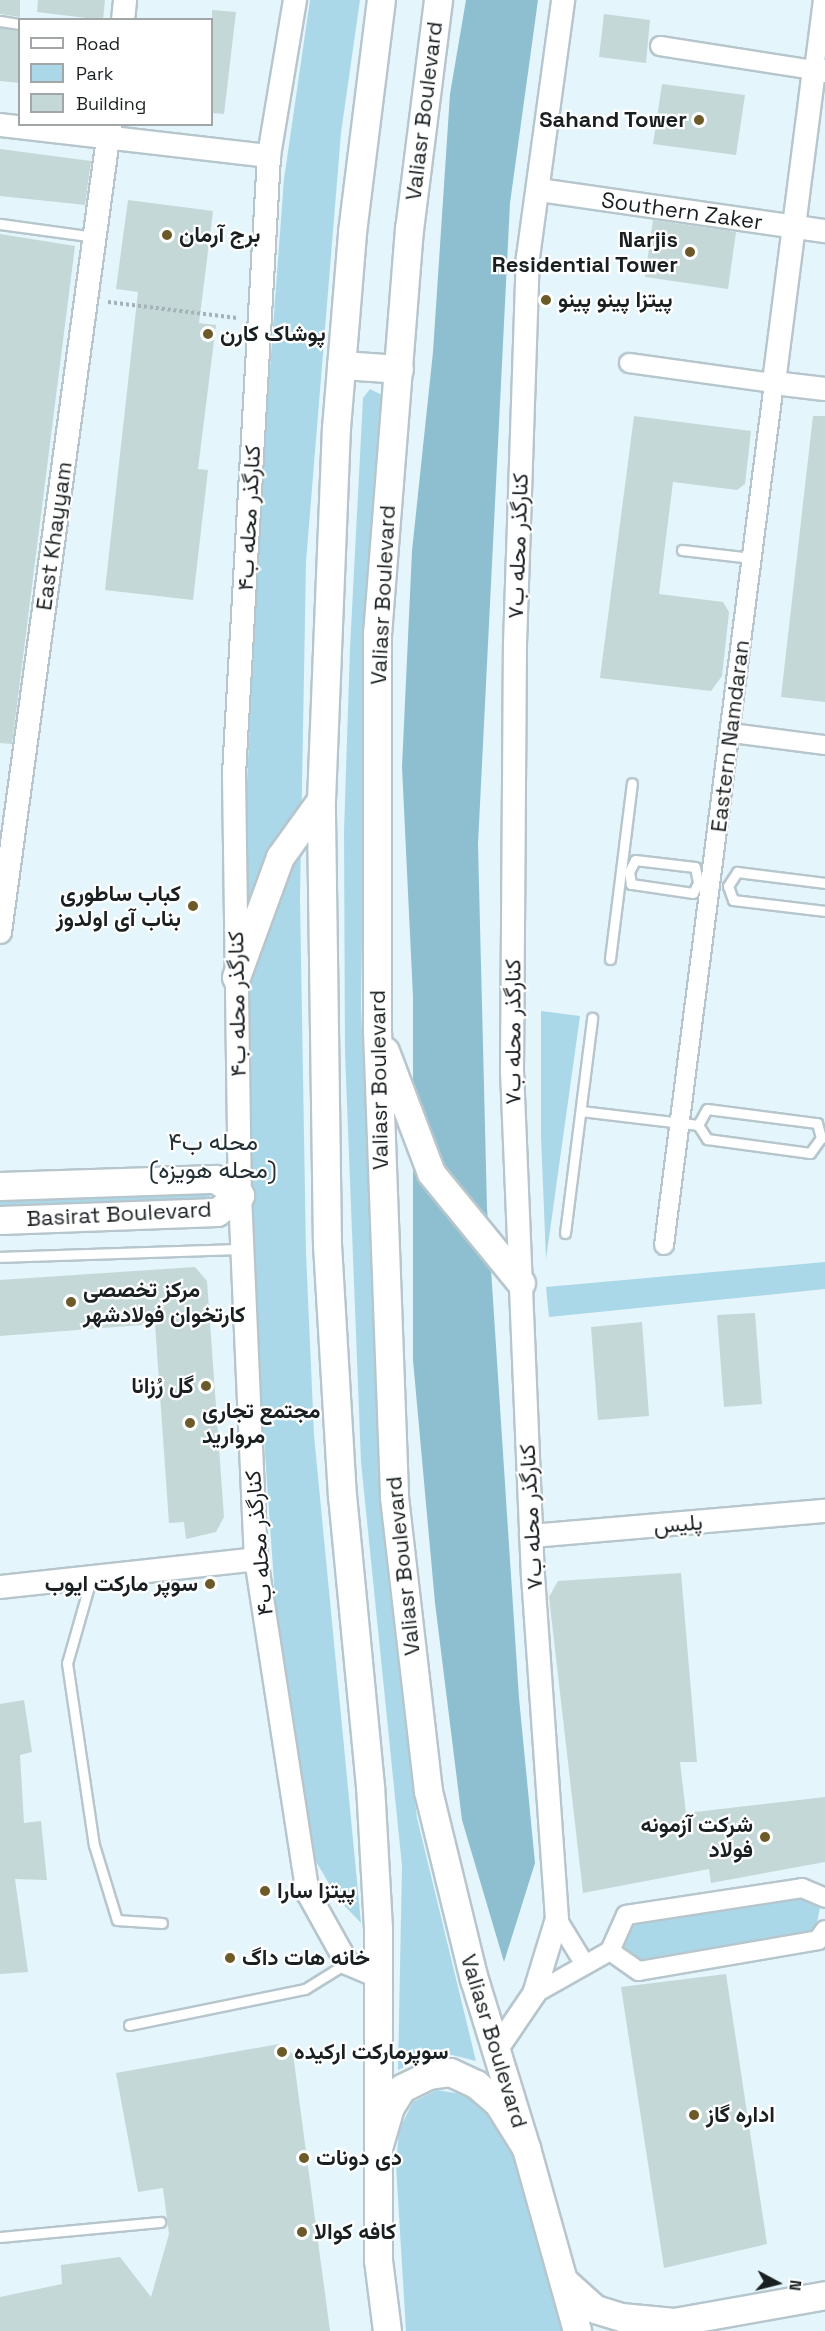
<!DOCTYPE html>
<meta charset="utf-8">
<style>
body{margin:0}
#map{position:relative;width:825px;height:2331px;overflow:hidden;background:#e4f5fb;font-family:"Space Grotesk",Vazirmatn,sans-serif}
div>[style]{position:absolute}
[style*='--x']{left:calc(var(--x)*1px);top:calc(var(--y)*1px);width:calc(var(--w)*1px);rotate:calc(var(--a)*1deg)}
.green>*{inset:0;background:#abd8e8}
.forest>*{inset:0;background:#8dbfd0}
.building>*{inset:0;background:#c5d8d8}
.path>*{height:4px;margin-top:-2px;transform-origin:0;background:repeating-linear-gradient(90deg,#a5b3b8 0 3px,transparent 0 6px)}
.roads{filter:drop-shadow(2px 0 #b6c6cc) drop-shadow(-2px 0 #b6c6cc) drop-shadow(0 2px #b6c6cc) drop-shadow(0 -2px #b6c6cc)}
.service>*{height:9px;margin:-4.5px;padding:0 4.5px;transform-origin:4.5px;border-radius:4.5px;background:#fff}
.minor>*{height:18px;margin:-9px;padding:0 9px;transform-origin:9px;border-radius:9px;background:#fff}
.tertiary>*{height:22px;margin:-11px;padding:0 11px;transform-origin:11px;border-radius:11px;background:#fff}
.secondary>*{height:27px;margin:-13.5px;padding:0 13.5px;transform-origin:13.5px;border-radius:13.5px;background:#fff}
.dots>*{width:16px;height:16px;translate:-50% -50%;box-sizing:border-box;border:3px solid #fff;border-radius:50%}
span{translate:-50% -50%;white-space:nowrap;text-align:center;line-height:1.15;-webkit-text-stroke:4.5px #fff;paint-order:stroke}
.street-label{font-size:22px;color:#1a2022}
.poi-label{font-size:22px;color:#1a2022;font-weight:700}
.right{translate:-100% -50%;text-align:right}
.left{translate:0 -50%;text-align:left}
.neighbourhood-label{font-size:24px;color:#222f34}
.legend{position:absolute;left:18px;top:18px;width:195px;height:108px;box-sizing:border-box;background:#fff;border:2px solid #a3a6a7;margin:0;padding:8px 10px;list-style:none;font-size:18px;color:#1a2022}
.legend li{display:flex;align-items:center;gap:12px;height:30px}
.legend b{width:30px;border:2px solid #a3a6a7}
.north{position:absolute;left:747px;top:2253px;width:60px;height:60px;-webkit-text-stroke:4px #fff;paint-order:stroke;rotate:97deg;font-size:16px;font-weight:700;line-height:24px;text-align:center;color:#1a2022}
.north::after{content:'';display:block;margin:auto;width:21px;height:27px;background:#1a2022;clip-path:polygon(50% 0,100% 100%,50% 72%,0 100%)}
</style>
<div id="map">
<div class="green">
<i style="clip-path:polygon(310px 0,360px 0,341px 133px,306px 562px,300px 898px,306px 1253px,314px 1435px,361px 1923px,338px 1899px,311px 1853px,277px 1626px,259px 1367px,249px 1118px,245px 822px,262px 476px,284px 179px)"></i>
<i style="clip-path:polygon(370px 389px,382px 395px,366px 674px,361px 1005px,381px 1501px,417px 1818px,476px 2061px,448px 2054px,421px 2059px,398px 2070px,402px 1866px,361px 1462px,345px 1053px,344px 832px,350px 648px,363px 398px)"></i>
<i style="clip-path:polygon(541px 1011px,580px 1016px,546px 1259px,541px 1136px)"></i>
<i style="clip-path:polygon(210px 1188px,210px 1204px,0 1209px,0 1194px)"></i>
<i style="clip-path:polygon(825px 1262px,825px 1289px,549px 1317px,546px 1287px)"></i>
<i style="clip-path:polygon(810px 1896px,820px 1907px,815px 1933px,652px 1962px,632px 1959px,620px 1947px,628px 1922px)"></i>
<i style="clip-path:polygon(437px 2090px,467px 2095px,492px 2111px,511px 2147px,564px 2331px,406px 2331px,396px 2165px,399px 2130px,413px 2102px)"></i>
</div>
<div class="forest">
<i style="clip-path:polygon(466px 0,538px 0,510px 203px,478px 844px,487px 1208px,519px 1698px,535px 1863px,504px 1962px,462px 1820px,435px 1603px,413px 1360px,413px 997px,402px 767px,412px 551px,433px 352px,450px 94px)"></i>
</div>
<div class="building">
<i style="clip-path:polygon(0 0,20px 0,20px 17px,0 14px)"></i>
<i style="clip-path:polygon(38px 0,105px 0,103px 20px,37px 12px)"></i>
<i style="clip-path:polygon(212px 10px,236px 12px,224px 114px,212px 113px)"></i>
<i style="clip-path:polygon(604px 14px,650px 20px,646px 63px,599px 57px)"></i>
<i style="clip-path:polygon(0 28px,20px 31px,20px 83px,0 81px)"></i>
<i style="clip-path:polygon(662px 84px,745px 95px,736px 155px,653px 144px)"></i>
<i style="clip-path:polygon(0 149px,91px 161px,85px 205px,0 196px)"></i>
<i style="clip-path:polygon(128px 200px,213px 211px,199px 323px,216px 325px,198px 469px,208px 470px,193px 600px,105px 590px,138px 292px,116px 289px)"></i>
<i style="clip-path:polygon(653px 220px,736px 232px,728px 289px,645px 277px)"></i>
<i style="clip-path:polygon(0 234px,75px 246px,12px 744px,0 743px)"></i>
<i style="clip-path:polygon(634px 416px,751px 431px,745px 484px,737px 490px,673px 482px,659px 594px,723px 602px,729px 612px,722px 676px,711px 691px,600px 678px)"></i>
<i style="clip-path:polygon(813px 416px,825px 416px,825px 702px,781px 697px)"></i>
<i style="clip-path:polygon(195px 1267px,207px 1281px,224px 1517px,216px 1532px,186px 1539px,184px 1522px,169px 1523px,155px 1324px,0 1336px,0 1280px)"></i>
<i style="clip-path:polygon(755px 1313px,762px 1404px,724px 1407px,717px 1315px)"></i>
<i style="clip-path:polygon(642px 1322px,649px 1416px,598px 1420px,591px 1327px)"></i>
<i style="clip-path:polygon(681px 1573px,697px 1762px,680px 1762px,686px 1813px,825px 1797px,825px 1862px,711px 1883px,709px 1869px,583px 1893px,549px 1597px,558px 1581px)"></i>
<i style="clip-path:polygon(24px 1700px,32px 1752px,20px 1755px,24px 1823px,41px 1821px,47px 1880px,15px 1879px,28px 1972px,0 1974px,0 1704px)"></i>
<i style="clip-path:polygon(726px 1974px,767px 2244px,664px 2268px,621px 1987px)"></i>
<i style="clip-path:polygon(279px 2044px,293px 2054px,330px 2331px,0 2331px,0 2297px,62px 2284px,61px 2265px,120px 2257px,151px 2297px,169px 2234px,163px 2188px,138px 2192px,116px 2073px)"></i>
</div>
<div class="path">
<i style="--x:108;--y:302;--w:130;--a:7.1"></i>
</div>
<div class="roads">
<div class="service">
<i style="--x:0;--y:21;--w:20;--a:9"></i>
<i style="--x:0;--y:224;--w:96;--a:7.8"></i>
<i style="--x:682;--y:550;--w:70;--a:6.5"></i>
<i style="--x:635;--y:860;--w:60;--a:6.7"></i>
<i style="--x:695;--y:867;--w:16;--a:79"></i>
<i style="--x:698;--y:883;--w:11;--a:117"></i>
<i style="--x:693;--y:893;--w:63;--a:-171.7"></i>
<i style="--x:631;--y:884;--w:12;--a:-99"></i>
<i style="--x:629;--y:872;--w:13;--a:-63"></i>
<i style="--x:728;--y:886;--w:15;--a:70"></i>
<i style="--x:733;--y:900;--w:93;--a:6.8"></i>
<i style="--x:728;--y:886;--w:17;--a:-57"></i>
<i style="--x:737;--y:872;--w:89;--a:7.1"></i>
<i style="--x:610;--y:959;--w:177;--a:-82.9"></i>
<i style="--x:581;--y:1111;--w:118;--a:6.8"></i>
<i style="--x:698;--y:1125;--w:18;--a:-61"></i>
<i style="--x:707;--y:1109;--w:111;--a:7.3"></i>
<i style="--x:817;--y:1123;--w:16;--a:75"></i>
<i style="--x:698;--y:1125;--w:17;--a:57"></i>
<i style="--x:707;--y:1139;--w:104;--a:7.7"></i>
<i style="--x:810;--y:1153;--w:19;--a:-54"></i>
<i style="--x:565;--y:1233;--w:217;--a:-82.8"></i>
<i style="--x:0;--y:1257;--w:242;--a:-1.9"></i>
<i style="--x:91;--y:1579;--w:87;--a:105.9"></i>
<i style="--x:67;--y:1663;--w:184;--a:81.6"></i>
<i style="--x:94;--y:1845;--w:78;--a:73"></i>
<i style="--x:117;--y:1920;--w:45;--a:3.8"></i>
<i style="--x:129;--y:2025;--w:180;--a:-11.6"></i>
<i style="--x:305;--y:1989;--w:49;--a:-31.8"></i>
<i style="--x:0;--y:2237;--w:161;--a:-5.4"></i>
</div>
<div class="minor">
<i style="--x:660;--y:46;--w:156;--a:8.9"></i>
<i style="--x:814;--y:70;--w:71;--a:-82.7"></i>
<i style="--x:629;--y:363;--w:146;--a:7.9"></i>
<i style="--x:774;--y:383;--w:869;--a:97.27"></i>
<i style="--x:732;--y:733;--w:94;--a:7.4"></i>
<i style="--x:557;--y:1919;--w:52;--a:58.5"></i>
<i style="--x:610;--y:1951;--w:35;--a:35"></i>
<i style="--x:639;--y:1971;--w:182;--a:-9.8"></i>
<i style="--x:818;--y:1940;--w:12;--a:-55"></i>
<i style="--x:534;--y:1994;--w:87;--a:-29.5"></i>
<i style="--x:610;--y:1951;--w:39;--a:-66"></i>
<i style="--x:626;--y:1915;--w:178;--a:-8.7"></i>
<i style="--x:802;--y:1888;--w:25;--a:23"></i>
</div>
<div class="tertiary">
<i style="--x:295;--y:0;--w:158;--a:99.5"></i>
<i style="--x:269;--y:156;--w:620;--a:93.24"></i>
<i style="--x:234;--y:775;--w:420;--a:89.2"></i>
<i style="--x:240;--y:1195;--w:364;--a:87.5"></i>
<i style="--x:256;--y:1559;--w:338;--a:81.2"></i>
<i style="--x:308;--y:1893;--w:80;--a:60.9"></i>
<i style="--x:347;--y:1963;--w:34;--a:23"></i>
<i style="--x:123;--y:20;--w:20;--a:-84"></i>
<i style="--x:825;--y:71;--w:11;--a:-175"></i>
<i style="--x:814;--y:70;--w:316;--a:97.3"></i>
<i style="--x:774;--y:383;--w:51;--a:6.7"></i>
<i style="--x:0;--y:125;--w:271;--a:6.6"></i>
<i style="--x:539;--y:190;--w:289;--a:8.2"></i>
<i style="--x:0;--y:932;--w:815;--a:-82.25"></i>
<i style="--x:531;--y:1536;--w:295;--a:-4.9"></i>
<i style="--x:0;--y:1587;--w:258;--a:-6.2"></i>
<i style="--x:496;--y:2050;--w:68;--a:-55.8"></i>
<i style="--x:534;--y:1994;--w:78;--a:-73"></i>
<i style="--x:557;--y:1919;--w:342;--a:-94"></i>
<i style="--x:533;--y:1578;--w:508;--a:-92.37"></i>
<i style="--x:512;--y:1070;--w:426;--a:-89.6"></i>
<i style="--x:515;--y:644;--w:387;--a:-88.1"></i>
<i style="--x:528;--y:257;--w:259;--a:-82.2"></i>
</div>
<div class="secondary">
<i style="--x:438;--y:0;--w:230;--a:97.2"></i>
<i style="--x:409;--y:228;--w:406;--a:94.5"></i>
<i style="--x:377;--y:633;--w:397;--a:90"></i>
<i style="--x:377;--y:1030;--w:467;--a:87.9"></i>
<i style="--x:394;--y:1497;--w:296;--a:83.4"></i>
<i style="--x:428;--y:1791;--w:194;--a:76.3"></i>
<i style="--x:474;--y:1979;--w:177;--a:72.9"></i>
<i style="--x:341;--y:365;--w:58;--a:3.9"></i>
<i style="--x:236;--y:977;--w:128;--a:-69.9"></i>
<i style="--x:280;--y:857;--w:70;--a:-54.3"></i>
<i style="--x:385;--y:1051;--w:130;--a:69.3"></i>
<i style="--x:431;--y:1173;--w:142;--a:50.7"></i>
<i style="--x:0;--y:1186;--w:215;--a:-1.9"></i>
<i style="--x:215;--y:1179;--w:30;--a:33"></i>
<i style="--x:240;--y:1195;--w:29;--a:144"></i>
<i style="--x:217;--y:1212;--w:217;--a:177.9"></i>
<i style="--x:378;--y:2148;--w:220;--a:-90"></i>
<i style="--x:378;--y:1928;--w:142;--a:-93.2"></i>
<i style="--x:370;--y:1786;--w:290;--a:-95.5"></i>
<i style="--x:342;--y:1497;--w:252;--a:-93.4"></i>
<i style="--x:327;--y:1245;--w:445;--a:-90.8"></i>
<i style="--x:321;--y:800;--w:372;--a:-87.7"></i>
<i style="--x:336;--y:428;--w:197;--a:-85.3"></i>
<i style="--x:352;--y:232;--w:234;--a:-82.9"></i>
<i style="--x:565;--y:2282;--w:40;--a:42"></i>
<i style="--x:595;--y:2309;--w:27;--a:17"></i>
<i style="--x:621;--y:2317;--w:53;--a:5.4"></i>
<i style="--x:674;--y:2322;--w:153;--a:-10.1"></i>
<i style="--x:387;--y:2331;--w:72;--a:-97.2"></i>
<i style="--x:378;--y:2260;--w:112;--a:-90"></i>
<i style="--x:378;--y:2148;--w:43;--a:-73.7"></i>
<i style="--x:390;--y:2107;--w:22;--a:-58"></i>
<i style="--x:402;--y:2088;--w:30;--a:-26"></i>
<i style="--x:429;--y:2075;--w:21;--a:-8"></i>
<i style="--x:450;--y:2072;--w:29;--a:25"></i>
<i style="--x:476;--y:2084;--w:29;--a:41"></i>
<i style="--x:498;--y:2103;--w:53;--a:58.1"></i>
<i style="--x:526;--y:2148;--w:190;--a:74.4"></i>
</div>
</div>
<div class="dots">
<i style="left:699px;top:120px;background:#6c5a28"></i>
<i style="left:167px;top:235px;background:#6c5a28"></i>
<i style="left:690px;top:252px;background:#6c5a28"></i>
<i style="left:546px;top:300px;background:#6c5a28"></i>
<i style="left:208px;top:334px;background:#6c5a28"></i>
<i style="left:193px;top:906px;background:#6c5a28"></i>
<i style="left:71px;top:1302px;background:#6c5a28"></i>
<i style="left:206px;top:1386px;background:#6c5a28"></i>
<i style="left:190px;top:1423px;background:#6c5a28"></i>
<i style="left:210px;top:1584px;background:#6c5a28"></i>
<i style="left:765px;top:1837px;background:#6c5a28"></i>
<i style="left:265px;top:1891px;background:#6c5a28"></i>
<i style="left:230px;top:1958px;background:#6c5a28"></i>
<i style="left:282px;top:2052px;background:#6c5a28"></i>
<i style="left:694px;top:2115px;background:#6c5a28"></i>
<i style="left:304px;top:2158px;background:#6c5a28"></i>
<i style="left:302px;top:2232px;background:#6c5a28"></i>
</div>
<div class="street-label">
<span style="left:424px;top:111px;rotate:-83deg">Valiasr Boulevard</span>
<span style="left:682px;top:211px;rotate:8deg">Southern Zaker</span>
<span style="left:249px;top:518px;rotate:-87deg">کنارگذر محله ب۴</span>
<span style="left:54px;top:536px;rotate:-82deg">East Khayyam</span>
<span style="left:518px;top:546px;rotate:-88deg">کنارگذر محله ب۷</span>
<span style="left:383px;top:595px;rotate:-87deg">Valiasr Boulevard</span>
<span style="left:730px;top:736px;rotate:-83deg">Eastern Namdaran</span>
<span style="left:237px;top:1004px;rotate:-91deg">کنارگذر محله ب۴</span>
<span style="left:513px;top:1032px;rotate:-90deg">کنارگذر محله ب۷</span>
<span style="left:379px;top:1080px;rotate:-91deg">Valiasr Boulevard</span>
<span style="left:119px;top:1214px;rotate:-3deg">Basirat Boulevard</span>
<span style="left:531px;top:1517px;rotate:-93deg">کنارگذر محله ب۷</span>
<span style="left:678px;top:1524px;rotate:-5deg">پلیس</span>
<span style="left:259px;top:1543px;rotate:-95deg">کنارگذر محله ب۴</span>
<span style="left:403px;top:1566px;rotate:-96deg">Valiasr Boulevard</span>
<span style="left:494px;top:2041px;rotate:73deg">Valiasr Boulevard</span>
</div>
<div class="poi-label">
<span class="right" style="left:687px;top:120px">Sahand Tower</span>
<span class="left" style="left:179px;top:235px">برج آرمان</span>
<span class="right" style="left:678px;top:252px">Narjis<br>Residential Tower</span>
<span class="left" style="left:558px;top:300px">پیتزا پینو پینو</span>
<span class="left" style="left:220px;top:334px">پوشاک کارن</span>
<span class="right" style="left:181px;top:906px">کباب ساطوری<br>بناب آی اولدوز</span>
<span class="left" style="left:83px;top:1302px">مرکز تخصصی<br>کارتخوان فولادشهر</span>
<span class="right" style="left:194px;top:1386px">گل رُزانا</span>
<span class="left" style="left:202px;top:1423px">مجتمع تجاری<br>مروارید</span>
<span class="right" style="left:198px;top:1584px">سوپر مارکت ایوب</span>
<span class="right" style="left:753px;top:1837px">شرکت آزمونه<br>فولاد</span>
<span class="left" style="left:277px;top:1891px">پیتزا سارا</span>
<span class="left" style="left:242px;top:1958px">خانه هات داگ</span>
<span class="left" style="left:294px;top:2052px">سوپرمارکت ارکیده</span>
<span class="left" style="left:706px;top:2115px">اداره گاز</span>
<span class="left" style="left:316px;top:2158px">دی دونات</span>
<span class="left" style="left:314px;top:2232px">کافه کوالا</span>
</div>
<div class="neighbourhood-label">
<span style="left:213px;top:1156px">محله ب۴<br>(محله هویزه)</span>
</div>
<ul class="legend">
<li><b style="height:8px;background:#fff"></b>Road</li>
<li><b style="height:16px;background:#abd8e8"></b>Park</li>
<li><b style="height:16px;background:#c5d8d8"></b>Building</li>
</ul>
<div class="north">N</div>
</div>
